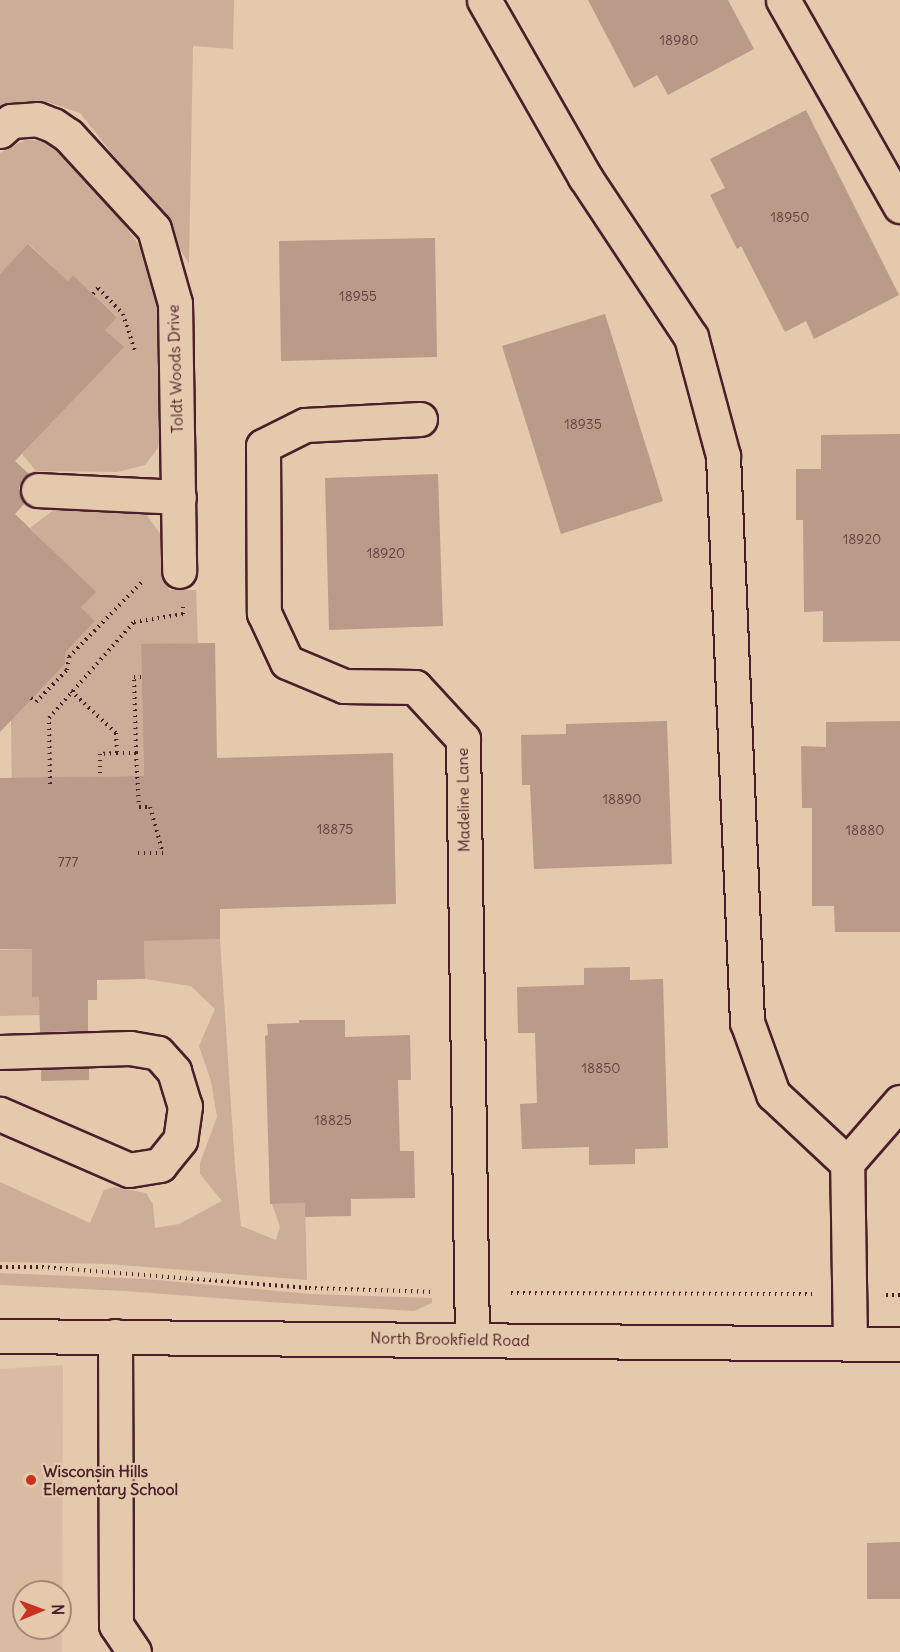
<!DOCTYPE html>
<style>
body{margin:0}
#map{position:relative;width:900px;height:1652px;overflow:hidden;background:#e5c9ac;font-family:Delius,sans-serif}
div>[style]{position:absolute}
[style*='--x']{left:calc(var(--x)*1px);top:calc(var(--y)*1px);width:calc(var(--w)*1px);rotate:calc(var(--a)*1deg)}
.built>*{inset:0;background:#d8bba1}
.green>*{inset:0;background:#ccad97}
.building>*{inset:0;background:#ba9a88}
.path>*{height:4px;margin-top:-2px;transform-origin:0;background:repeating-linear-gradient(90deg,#4a1f2b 0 1.5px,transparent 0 6px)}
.roads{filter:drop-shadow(2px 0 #4a1f2b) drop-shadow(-2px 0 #4a1f2b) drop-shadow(0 2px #4a1f2b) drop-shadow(0 -2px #4a1f2b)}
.minor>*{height:33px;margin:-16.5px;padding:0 16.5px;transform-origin:16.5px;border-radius:16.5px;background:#e5c9ac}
.dots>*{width:16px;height:16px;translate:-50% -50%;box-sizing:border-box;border:3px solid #e5c9ac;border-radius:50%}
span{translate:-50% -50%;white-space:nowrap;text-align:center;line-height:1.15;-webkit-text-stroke:4.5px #e5c9ac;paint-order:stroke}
.number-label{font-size:14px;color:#663e42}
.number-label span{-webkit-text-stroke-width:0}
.street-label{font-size:16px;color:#4a1f2b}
.poi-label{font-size:16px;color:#4a1f2b;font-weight:700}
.left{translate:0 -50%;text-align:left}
.north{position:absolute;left:12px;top:1580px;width:60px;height:60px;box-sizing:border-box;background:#e5c9ac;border:2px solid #a78578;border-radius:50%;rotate:89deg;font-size:16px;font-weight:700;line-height:24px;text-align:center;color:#4a1f2b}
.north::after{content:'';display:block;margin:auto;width:21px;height:27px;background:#c8321e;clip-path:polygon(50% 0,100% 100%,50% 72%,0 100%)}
</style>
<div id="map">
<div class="built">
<i style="clip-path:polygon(evenodd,63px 1365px,62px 1652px,0 1652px,0 1369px,63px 1365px,24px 1592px,60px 1592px,60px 1628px,24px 1628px,24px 1592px)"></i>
</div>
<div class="green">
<i style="clip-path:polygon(0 0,234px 0,233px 49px,193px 46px,189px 264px,152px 204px,80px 113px,48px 102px,9px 105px,0 111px)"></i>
<i style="clip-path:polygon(27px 139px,59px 145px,87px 173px,146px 255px,159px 299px,165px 408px,158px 448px,145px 465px,117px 472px,36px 471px,22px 454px,123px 347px,105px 330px,117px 316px,73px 275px,68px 281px,29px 244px,0 274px,0 153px)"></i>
<i style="clip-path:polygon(64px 502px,146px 514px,166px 542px,169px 590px,196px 590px,198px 643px,141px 645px,144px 777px,166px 777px,168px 862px,137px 862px,135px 776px,67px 777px,67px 784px,46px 784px,47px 831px,0 832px,0 807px,12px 807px,11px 720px,65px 664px,65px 653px,95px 621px,81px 607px,95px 592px,30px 528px)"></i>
<i style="clip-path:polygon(220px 939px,235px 1166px,241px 1226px,276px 1240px,280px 1227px,272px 1204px,305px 1203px,307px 1280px,109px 1264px,0 1262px,0 1182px,90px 1223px,104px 1190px,114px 1187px,146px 1193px,153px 1204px,155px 1228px,179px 1224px,222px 1201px,200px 1174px,200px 1163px,217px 1117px,211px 1081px,199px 1046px,215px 1009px,191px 986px,145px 979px,144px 941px)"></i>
<i style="clip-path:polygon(32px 949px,32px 996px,39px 997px,40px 1015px,0 1016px,0 950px)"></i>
<i style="clip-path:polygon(0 1273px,145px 1279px,311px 1294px,432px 1298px,432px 1303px,414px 1311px,269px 1302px,125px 1291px,0 1285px)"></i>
</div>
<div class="building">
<i style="clip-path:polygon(588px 0,728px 0,754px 49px,668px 95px,657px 75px,634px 88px)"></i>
<i style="clip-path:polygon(806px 110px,899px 295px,814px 339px,806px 321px,785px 332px,741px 246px,737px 249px,710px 195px,725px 188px,710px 159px)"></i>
<i style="clip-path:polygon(435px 238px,437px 357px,281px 361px,279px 241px)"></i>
<i style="clip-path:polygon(28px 244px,68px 281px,73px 275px,117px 317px,105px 330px,124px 347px,15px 461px,29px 474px,22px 480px,19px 488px,25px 503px,15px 514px,96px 592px,81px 607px,95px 621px,65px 653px,65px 664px,0 732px,0 274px)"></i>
<i style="clip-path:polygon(605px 314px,663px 501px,561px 534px,502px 346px)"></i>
<i style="clip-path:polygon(900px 434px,900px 641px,823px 642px,823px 611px,804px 612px,803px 520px,796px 520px,796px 469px,821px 469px,821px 435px)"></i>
<i style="clip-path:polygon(438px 474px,443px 626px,329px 630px,325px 478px)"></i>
<i style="clip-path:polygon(215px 643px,217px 758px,393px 753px,396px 904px,220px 909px,220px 939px,144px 941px,145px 979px,97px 980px,97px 1000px,88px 1000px,88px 1031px,40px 1032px,39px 997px,32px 997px,32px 949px,0 949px,0 778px,144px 776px,141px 644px)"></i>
<i style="clip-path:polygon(667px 721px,672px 864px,534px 869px,530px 785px,522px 785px,521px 735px,566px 734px,566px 724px)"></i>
<i style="clip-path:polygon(900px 721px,900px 932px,835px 932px,834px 906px,812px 906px,812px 808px,802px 808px,801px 746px,826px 747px,826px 722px)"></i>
<i style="clip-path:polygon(630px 967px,630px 980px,663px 979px,668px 1148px,635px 1149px,635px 1164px,589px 1165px,589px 1147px,522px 1149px,520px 1104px,537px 1103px,535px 1033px,518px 1033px,517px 987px,584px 985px,584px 968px)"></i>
<i style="clip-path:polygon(299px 1020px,345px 1020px,345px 1037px,410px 1035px,411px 1080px,398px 1080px,400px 1151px,414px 1151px,415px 1198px,351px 1199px,351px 1216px,305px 1217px,305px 1203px,270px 1204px,265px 1036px,268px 1035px,267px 1024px,299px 1023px)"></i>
<i style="clip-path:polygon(89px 1068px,89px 1080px,41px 1081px,41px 1070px)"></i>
<i style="clip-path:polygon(900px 1542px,900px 1599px,867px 1599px,867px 1543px)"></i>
</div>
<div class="path">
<i style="--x:93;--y:294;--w:8;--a:-50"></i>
<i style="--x:98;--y:288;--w:36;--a:46"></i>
<i style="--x:123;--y:314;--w:40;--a:72"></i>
<i style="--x:71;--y:691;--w:62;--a:43"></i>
<i style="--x:116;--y:733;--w:20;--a:87"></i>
<i style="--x:117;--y:753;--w:17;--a:177"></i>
<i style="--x:100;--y:754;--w:23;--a:90"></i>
<i style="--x:31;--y:698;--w:6;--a:39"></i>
<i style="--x:36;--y:702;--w:45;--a:-45.9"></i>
<i style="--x:67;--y:670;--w:13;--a:-81"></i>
<i style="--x:69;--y:657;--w:105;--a:-45.8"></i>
<i style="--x:117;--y:753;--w:19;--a:0"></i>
<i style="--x:136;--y:753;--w:76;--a:-91.5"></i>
<i style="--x:134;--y:677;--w:8;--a:0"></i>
<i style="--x:136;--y:753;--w:54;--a:86.8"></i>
<i style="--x:139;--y:807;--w:11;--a:0"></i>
<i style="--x:150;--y:807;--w:48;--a:74.2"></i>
<i style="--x:163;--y:853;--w:26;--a:180"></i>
<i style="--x:50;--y:784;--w:66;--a:-90.9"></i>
<i style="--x:49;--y:718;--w:128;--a:-48.5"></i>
<i style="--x:134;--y:622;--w:50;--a:-9.3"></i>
<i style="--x:183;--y:614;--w:7;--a:-90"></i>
<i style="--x:0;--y:1267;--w:42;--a:0"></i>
<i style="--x:42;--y:1267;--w:268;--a:4.5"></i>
<i style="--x:309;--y:1288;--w:125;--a:1.8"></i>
<i style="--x:511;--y:1293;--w:301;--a:0.2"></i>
<i style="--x:886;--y:1295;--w:14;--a:0"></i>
</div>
<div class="roads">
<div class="minor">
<i style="--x:484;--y:0;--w:204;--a:60.3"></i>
<i style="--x:585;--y:177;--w:192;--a:56.5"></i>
<i style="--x:691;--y:337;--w:123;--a:74.9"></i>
<i style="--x:723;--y:456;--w:567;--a:87.57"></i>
<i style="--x:747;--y:1022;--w:77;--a:70.1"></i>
<i style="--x:773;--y:1094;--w:101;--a:43"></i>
<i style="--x:783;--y:0;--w:237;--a:60.4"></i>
<i style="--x:0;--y:131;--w:15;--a:-42"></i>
<i style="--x:11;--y:121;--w:26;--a:-4"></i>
<i style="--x:37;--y:119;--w:17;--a:21"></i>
<i style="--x:53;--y:125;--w:18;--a:34"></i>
<i style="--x:68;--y:135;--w:127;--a:47.5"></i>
<i style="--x:154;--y:229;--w:77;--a:74.2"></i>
<i style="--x:175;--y:303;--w:268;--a:89.1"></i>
<i style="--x:420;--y:419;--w:115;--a:177"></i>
<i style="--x:305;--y:425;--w:47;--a:153.4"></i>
<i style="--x:263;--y:446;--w:167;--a:89.7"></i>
<i style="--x:264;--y:613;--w:54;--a:64.9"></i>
<i style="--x:287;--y:662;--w:62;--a:22.8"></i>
<i style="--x:344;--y:686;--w:71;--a:0.8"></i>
<i style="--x:415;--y:687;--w:71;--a:47.3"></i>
<i style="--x:463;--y:739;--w:599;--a:89.14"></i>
<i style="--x:38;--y:490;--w:141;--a:2.8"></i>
<i style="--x:0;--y:1052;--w:130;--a:-1.8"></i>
<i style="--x:130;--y:1048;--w:28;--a:10"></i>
<i style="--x:158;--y:1053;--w:24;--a:48"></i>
<i style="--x:174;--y:1071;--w:37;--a:73"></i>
<i style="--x:185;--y:1106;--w:34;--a:98"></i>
<i style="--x:180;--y:1140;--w:32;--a:129"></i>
<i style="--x:160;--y:1165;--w:31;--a:171"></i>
<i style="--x:129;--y:1170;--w:141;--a:-156.5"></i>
<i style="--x:0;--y:1336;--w:900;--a:0.51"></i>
<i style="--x:115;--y:1336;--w:289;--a:89.8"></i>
<i style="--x:116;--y:1625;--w:32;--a:56"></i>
<i style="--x:850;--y:1344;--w:181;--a:-90.9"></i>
<i style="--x:847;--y:1163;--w:81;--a:-49"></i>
</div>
</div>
<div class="dots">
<i style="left:31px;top:1480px;background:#c8321e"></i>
</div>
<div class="number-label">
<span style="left:679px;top:40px">18980</span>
<span style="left:790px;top:217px">18950</span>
<span style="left:358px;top:296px">18955</span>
<span style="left:583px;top:424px">18935</span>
<span style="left:862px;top:539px">18920</span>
<span style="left:386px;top:553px">18920</span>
<span style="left:622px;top:799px">18890</span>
<span style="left:335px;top:829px">18875</span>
<span style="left:865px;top:830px">18880</span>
<span style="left:68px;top:862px">777</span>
<span style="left:601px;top:1068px">18850</span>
<span style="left:333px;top:1120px">18825</span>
</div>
<div class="street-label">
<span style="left:175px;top:369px;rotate:-92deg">Toldt Woods Drive</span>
<span style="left:463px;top:800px;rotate:-91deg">Madeline Lane</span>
<span style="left:450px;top:1339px;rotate:1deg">North Brookfield Road</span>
</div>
<div class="poi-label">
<span class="left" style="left:43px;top:1480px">Wisconsin Hills<br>Elementary School</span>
</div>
<div class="north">N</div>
</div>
